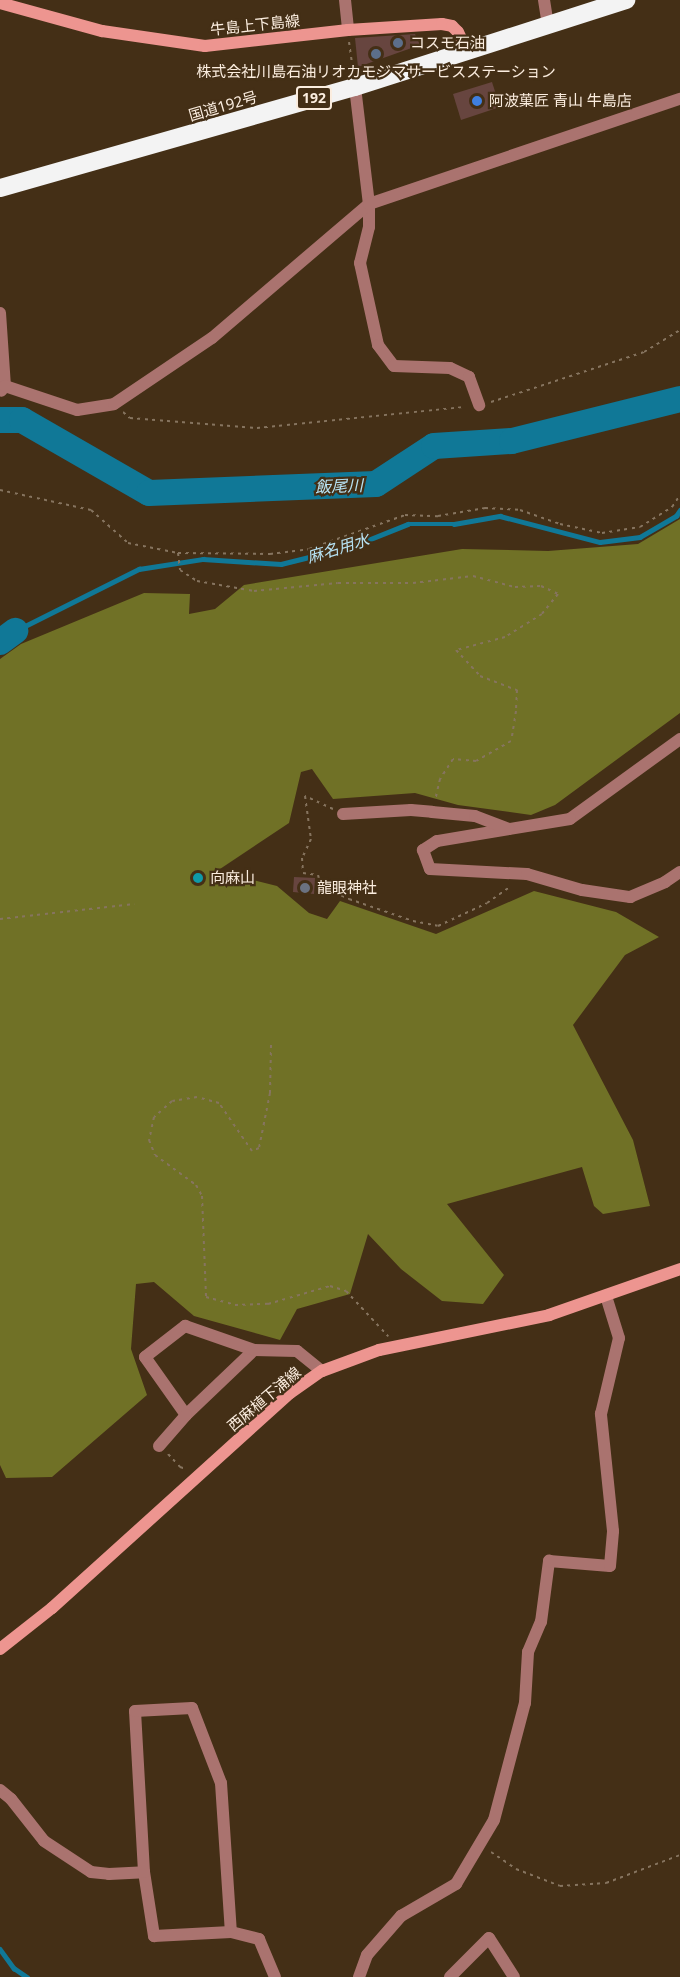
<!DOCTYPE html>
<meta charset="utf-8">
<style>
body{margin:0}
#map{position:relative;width:680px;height:1977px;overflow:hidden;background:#442f16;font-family:"Noto Sans","Noto Sans JP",sans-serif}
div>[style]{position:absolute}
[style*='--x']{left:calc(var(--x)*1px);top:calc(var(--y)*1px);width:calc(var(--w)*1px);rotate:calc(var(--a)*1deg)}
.forest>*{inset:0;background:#707126}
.stream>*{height:4.5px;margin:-2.25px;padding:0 2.25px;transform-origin:2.25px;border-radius:2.25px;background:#107897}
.river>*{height:26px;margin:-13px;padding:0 13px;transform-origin:13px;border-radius:13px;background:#107897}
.building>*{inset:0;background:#67453f}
.path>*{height:2px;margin-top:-1px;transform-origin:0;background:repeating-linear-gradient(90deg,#86745f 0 3px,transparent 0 7.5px)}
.street>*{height:12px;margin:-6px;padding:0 6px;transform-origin:6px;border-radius:6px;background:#aa736f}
.secondary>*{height:12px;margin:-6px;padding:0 6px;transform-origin:6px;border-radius:6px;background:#ed9590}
.highway>*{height:18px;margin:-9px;padding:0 9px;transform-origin:9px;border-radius:9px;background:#f3f3f3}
.dots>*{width:16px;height:16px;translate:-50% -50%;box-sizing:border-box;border:3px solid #442f16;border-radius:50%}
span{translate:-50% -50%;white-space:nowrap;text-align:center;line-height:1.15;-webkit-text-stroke:4.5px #442f16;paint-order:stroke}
.shield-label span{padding:2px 4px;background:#442f16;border:2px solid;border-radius:4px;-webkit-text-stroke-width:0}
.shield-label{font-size:14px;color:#fbeddf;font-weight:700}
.street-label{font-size:15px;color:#fbeddf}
.poi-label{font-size:15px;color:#fbeddf}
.left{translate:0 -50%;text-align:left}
.water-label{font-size:16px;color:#b7e2f3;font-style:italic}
</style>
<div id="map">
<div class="forest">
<i style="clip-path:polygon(680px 519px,680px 713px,555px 805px,531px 815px,458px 805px,415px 793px,333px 799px,312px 769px,301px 772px,289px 823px,217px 871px,277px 886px,309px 913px,327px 919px,340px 901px,436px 934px,534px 891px,616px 912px,659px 937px,625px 955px,573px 1025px,633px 1140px,650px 1206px,603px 1214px,594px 1206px,582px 1167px,447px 1204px,504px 1275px,483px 1304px,442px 1301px,401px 1269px,368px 1234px,350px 1294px,297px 1309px,280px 1340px,194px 1316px,154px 1282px,136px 1284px,131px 1349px,147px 1395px,52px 1477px,6px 1478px,0 1465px,0 659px,21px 644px,144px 593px,190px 594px,189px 614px,215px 609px,244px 585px,462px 549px,548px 551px,638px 544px)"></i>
</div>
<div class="stream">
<i style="--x:15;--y:631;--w:139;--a:-26.6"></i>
<i style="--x:139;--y:569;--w:65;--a:-8.9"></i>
<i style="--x:203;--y:559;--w:78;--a:3.7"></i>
<i style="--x:281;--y:564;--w:74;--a:-14"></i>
<i style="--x:353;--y:546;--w:59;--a:-21.8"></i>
<i style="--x:408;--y:524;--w:46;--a:0"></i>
<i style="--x:454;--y:524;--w:47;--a:-9.9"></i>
<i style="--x:500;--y:516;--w:103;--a:14.6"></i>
<i style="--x:600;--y:542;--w:40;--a:-7.1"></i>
<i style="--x:640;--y:537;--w:42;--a:-30.3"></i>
<i style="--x:676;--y:516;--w:7;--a:-56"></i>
<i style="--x:0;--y:1949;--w:24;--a:54"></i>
<i style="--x:14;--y:1968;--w:16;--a:35"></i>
</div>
<div class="river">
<i style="--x:0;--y:420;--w:22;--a:0"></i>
<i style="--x:22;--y:420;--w:146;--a:29.9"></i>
<i style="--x:149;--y:493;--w:227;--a:-2.3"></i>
<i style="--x:376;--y:484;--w:69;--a:-33.2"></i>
<i style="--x:434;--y:446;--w:78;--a:-3.7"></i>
<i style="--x:512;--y:441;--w:173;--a:-14"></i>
<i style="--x:0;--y:642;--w:19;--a:-36"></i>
</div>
<div class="building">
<i style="clip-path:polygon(415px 34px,420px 45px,358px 67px,355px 38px)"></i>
<i style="clip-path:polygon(492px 82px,500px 107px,461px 120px,453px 94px)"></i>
<i style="clip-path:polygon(294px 877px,315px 878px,314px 894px,293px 892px)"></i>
</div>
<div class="path">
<i style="--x:349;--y:42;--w:30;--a:82"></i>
<i style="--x:491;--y:402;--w:161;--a:-18.1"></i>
<i style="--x:644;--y:352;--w:42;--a:-31.4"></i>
<i style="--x:123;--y:412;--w:9;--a:41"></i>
<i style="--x:130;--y:418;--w:127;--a:4.5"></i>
<i style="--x:257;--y:428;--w:209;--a:-5.8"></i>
<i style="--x:0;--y:490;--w:93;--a:12.4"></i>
<i style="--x:91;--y:510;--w:50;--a:41.7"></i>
<i style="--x:128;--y:543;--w:51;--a:11.3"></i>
<i style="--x:178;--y:553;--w:92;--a:0.6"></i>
<i style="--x:270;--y:554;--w:39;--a:-7"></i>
<i style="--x:309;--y:549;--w:102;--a:-19.5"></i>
<i style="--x:405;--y:515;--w:33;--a:2"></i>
<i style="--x:438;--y:516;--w:48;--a:-9.7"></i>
<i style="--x:485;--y:508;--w:35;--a:3"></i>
<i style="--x:520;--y:510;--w:42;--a:19.3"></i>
<i style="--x:560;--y:524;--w:43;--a:12.1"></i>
<i style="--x:602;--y:533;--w:38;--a:-9"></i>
<i style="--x:640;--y:527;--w:38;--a:-32"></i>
<i style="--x:672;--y:507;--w:14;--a:-56"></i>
<i style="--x:178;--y:553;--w:17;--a:83"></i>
<i style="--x:180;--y:570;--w:20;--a:33"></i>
<i style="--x:197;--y:581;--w:58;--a:10"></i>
<i style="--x:254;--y:591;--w:84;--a:-5.4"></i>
<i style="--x:338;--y:583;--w:75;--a:0"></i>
<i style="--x:413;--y:583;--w:60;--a:-6.7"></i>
<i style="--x:473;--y:576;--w:43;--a:14.7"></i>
<i style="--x:515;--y:587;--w:26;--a:-2"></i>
<i style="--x:541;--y:586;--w:19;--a:25"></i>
<i style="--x:558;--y:594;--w:26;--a:129"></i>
<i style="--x:542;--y:614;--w:44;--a:148.1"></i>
<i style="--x:505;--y:637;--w:51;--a:165.1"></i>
<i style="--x:456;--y:650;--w:35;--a:47"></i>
<i style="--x:480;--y:676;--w:40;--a:21"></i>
<i style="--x:517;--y:690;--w:21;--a:93"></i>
<i style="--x:516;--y:711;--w:30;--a:99"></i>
<i style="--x:511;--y:741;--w:40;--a:150.3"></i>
<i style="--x:476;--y:761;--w:23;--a:-175"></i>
<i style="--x:453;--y:759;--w:24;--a:123"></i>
<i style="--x:440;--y:779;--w:22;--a:103"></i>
<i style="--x:333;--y:809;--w:31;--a:-155"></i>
<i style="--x:305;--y:796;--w:43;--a:82.1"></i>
<i style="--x:311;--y:839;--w:21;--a:115"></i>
<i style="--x:302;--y:858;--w:15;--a:86"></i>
<i style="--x:303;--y:873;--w:15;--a:8"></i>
<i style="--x:318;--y:875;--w:11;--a:75"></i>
<i style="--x:321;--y:886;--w:31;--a:25"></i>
<i style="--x:349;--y:899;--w:68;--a:19"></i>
<i style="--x:413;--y:921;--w:25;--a:11"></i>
<i style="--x:438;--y:926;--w:54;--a:-25.1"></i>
<i style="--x:487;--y:903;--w:28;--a:-35"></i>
<i style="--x:0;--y:919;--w:135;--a:-6.4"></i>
<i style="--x:271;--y:1045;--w:48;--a:91.2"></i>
<i style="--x:270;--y:1093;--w:56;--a:101.3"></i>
<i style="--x:259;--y:1148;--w:8;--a:157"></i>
<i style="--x:252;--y:1151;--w:58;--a:-124.5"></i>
<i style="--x:219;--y:1103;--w:23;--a:-165"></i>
<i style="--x:197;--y:1097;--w:25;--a:171"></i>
<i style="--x:172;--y:1101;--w:24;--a:138"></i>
<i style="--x:154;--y:1117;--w:24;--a:102"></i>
<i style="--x:149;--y:1140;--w:16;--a:68"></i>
<i style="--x:155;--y:1155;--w:51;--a:36.2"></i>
<i style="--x:196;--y:1185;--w:13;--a:61"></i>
<i style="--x:202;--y:1196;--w:101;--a:87.7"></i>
<i style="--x:206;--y:1297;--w:30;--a:15"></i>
<i style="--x:235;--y:1305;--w:33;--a:-2"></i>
<i style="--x:268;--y:1304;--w:65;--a:-16.2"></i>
<i style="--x:330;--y:1286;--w:17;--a:17"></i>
<i style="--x:346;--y:1291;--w:62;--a:47"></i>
<i style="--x:168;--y:1454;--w:18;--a:47"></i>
<i style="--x:180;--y:1467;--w:6;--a:18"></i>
<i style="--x:491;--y:1852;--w:30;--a:34"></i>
<i style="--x:516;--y:1869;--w:47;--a:21.1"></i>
<i style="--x:560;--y:1886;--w:46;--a:-3.7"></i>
<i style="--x:606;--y:1883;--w:79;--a:-20.7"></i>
</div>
<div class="street">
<i style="--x:345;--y:0;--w:30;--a:84"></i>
<i style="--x:544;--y:0;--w:24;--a:81"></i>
<i style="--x:355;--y:87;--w:118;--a:83.2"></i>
<i style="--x:369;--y:204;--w:23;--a:90"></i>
<i style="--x:369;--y:227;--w:37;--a:104"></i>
<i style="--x:360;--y:263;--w:84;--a:77.6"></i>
<i style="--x:378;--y:345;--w:26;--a:53"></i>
<i style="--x:394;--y:366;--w:56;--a:2"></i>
<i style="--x:450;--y:368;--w:21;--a:25"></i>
<i style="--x:469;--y:377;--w:30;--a:70"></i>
<i style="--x:0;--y:313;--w:73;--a:86.1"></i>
<i style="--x:5;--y:386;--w:6;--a:129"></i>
<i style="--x:5;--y:386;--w:76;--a:18.4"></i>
<i style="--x:77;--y:410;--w:37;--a:-9"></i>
<i style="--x:114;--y:404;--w:118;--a:-34"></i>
<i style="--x:212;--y:338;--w:206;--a:-40.5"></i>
<i style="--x:369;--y:204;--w:328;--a:-18.7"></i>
<i style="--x:680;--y:739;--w:136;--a:144"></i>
<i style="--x:570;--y:819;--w:135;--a:170.6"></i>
<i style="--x:437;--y:841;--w:17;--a:147"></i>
<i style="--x:423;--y:850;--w:20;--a:70"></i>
<i style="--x:430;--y:869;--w:97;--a:3"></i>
<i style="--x:527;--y:874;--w:57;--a:16.2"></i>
<i style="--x:582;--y:890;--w:49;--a:8.3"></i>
<i style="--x:630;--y:897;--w:38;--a:-23"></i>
<i style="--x:665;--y:882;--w:18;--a:-34"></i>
<i style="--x:343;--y:814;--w:68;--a:-3.4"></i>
<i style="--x:411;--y:810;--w:21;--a:5"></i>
<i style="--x:432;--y:812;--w:43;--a:5.3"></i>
<i style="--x:475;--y:816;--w:36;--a:21"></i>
<i style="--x:254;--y:1350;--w:94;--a:136.3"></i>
<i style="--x:186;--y:1415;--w:71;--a:-125.3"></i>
<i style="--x:145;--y:1357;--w:51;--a:-37.8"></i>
<i style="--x:185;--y:1326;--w:73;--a:19.2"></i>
<i style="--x:254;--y:1350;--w:43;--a:1.3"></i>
<i style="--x:297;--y:1351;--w:32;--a:39"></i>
<i style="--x:159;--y:1446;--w:41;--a:-48.9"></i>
<i style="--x:0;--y:1790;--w:14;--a:39"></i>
<i style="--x:11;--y:1799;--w:53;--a:51.8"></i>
<i style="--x:44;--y:1841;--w:56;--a:33.4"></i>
<i style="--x:91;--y:1872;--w:18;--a:6"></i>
<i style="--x:109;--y:1874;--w:35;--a:-3"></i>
<i style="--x:144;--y:1872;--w:65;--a:81.1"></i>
<i style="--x:154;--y:1936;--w:77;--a:-3"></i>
<i style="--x:231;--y:1932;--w:29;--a:14"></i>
<i style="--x:259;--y:1939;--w:41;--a:67.2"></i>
<i style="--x:144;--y:1872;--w:161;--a:-93.2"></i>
<i style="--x:135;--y:1711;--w:57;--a:-3"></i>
<i style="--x:192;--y:1708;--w:80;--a:68.9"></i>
<i style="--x:221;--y:1783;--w:149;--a:86.2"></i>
<i style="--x:359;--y:1977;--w:23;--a:-70"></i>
<i style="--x:367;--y:1955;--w:52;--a:-48.9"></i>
<i style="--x:401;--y:1916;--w:64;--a:-30.2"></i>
<i style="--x:456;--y:1884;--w:74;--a:-59.3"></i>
<i style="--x:494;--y:1820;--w:121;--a:-75.2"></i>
<i style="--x:525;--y:1703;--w:51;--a:-86.6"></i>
<i style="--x:528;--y:1652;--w:33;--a:-67"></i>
<i style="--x:541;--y:1622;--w:62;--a:-82.5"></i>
<i style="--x:549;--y:1561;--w:61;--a:4.7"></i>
<i style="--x:610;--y:1566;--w:35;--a:-85"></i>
<i style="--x:613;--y:1531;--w:118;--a:-95.9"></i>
<i style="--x:601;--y:1414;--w:78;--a:-76.7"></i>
<i style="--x:619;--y:1338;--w:44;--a:-107.2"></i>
<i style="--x:450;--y:1977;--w:55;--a:-45"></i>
<i style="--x:489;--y:1938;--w:46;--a:57.3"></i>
</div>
<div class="secondary">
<i style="--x:0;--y:3;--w:106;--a:15.4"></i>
<i style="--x:102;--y:31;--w:104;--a:8.3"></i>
<i style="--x:205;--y:46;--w:144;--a:-6.4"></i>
<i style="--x:348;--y:30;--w:94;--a:-3.7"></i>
<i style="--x:442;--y:24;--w:10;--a:11"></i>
<i style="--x:452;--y:26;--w:8;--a:45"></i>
<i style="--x:458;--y:32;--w:21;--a:65"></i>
<i style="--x:0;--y:1649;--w:66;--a:-38.3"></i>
<i style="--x:52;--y:1608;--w:321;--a:-42.1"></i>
<i style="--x:290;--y:1393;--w:39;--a:-35"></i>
<i style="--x:322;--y:1371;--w:61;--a:-20.2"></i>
<i style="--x:379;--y:1350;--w:174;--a:-11.6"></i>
<i style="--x:549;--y:1315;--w:139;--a:-19.3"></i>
</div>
<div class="highway">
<i style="--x:0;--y:188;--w:369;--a:-15.9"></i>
<i style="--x:355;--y:87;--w:285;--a:-17.8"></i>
</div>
<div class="dots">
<i style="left:398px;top:43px;background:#5c6f8a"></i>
<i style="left:376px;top:54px;background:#5c6f8a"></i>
<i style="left:477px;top:101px;background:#3f7fe0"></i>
<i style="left:198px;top:878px;background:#0f9aa8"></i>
<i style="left:305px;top:888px;background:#6b7280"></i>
</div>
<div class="shield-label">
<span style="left:314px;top:98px">192</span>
</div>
<div class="street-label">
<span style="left:255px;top:25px;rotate:-6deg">牛島上下島線</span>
<span style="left:223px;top:106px;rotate:-16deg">国道192号</span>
<span style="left:264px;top:1399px;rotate:-40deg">西麻植下浦線</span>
</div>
<div class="poi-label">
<span class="left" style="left:410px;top:43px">コスモ石油</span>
<span style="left:376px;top:72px">株式会社川島石油リオカモジマサービスステーション</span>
<span class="left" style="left:489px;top:101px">阿波菓匠 青山 牛島店</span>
<span class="left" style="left:210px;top:878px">向麻山</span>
<span class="left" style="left:317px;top:888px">龍眼神社</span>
</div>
<div class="water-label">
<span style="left:339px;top:486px;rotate:-2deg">飯尾川</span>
<span style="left:338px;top:548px;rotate:-17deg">麻名用水</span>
</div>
</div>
